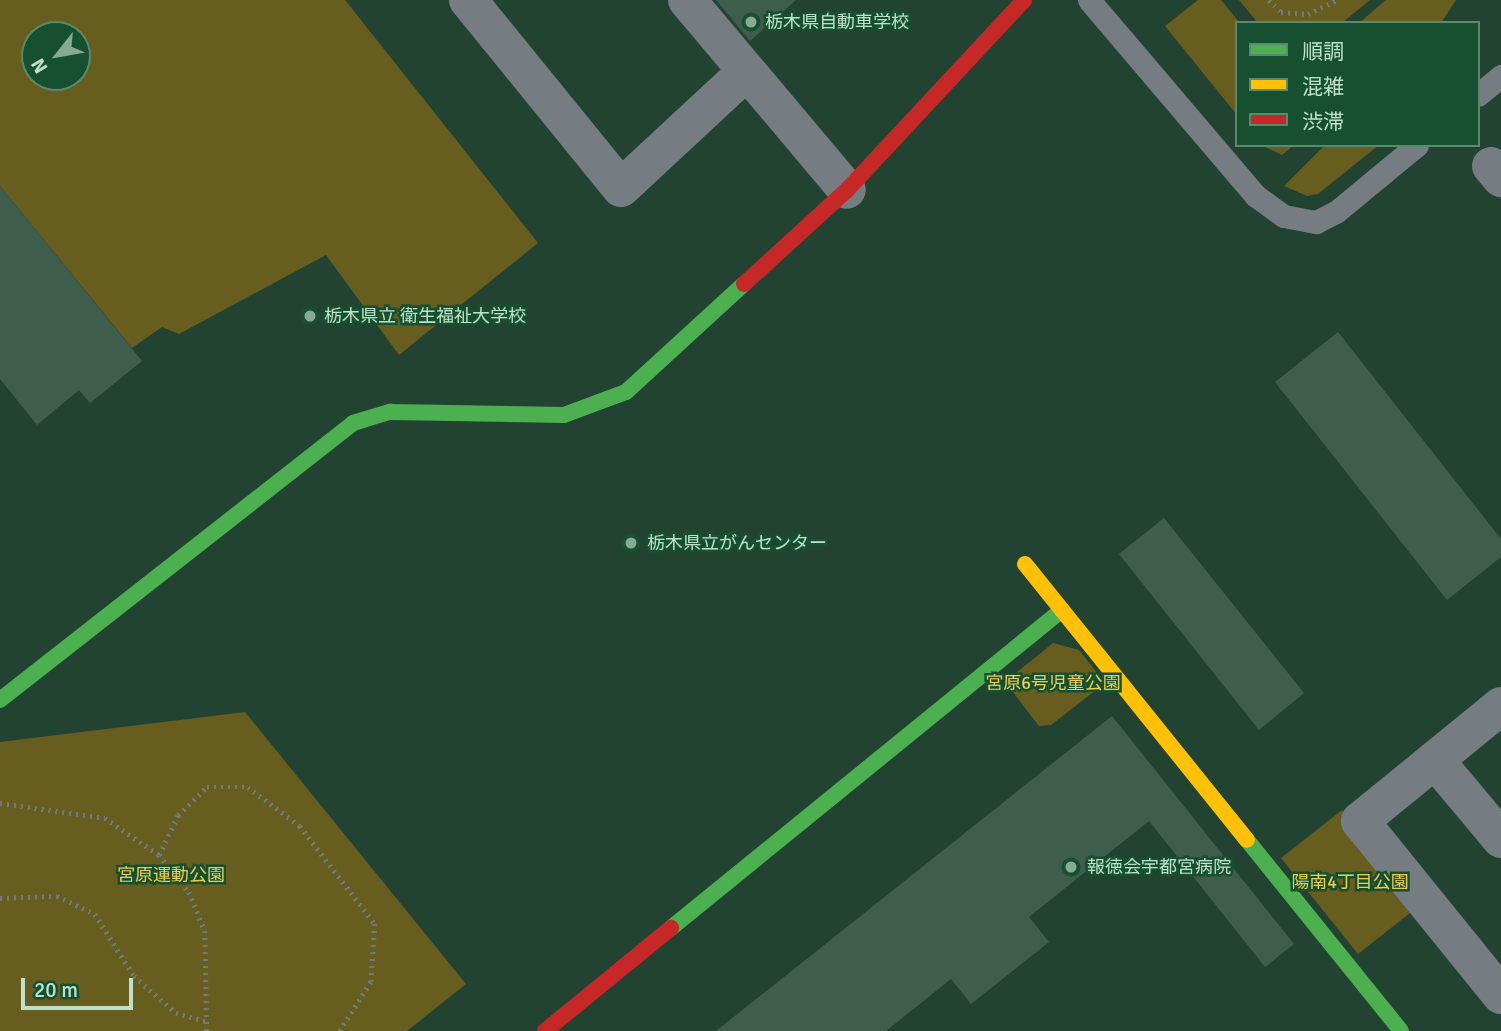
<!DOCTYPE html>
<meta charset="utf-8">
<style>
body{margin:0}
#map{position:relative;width:1501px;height:1031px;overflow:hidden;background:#234332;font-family:Signika,"Noto Sans JP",sans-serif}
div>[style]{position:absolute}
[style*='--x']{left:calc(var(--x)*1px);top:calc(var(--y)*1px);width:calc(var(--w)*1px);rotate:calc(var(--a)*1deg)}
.green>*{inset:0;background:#665d1f}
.building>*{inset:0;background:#3f5d4c}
.path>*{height:4.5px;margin-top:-2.25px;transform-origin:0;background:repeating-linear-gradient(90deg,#707c7c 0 2px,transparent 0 7px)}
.lane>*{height:23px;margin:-11.5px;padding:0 11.5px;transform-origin:11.5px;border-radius:11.5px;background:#757c82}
.street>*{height:38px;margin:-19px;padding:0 19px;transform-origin:19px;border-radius:19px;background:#757c82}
.fast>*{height:16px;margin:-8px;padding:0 8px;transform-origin:8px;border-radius:8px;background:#4caf50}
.slow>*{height:16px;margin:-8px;padding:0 8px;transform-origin:8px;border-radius:8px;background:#ffc107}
.jam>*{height:16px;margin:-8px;padding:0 8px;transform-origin:8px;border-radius:8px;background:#c62828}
.dots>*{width:19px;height:19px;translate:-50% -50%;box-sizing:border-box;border:4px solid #165031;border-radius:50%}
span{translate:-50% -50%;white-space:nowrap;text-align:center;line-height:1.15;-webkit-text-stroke:5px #165031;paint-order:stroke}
.poi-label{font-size:18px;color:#bde1c9}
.left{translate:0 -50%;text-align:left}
.park-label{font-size:18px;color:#ecce51}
.legend{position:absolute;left:1235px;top:21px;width:245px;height:126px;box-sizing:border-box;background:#165031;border:2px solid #598a6e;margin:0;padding:9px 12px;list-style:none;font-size:21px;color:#bde1c9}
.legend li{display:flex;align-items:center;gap:14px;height:35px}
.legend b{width:35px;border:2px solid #598a6e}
.north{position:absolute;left:21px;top:21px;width:70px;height:70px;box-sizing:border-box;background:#165031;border:2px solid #598a6e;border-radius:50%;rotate:239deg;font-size:19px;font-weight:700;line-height:28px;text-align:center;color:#bde1c9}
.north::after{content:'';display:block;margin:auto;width:24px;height:32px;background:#87aa94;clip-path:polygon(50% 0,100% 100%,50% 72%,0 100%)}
.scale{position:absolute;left:21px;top:978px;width:112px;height:32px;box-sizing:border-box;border:4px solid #bde1c9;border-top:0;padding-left:9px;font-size:21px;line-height:24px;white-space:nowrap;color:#bde1c9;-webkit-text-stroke:5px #165031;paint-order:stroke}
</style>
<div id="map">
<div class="green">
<i style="clip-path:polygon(evenodd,0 0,345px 0,538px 243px,399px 355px,326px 255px,179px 334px,162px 327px,132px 348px,0 186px,0 0,35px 35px,77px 35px,77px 77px,35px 77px,35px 35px)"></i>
<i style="clip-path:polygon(1198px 0,1221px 0,1240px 23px,1237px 115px,1165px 26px)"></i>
<i style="clip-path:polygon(1239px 0,1370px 0,1342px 23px,1258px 23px)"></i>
<i style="clip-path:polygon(1386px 0,1456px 0,1441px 23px,1359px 23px)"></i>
<i style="clip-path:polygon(1261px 145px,1294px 145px,1282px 155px)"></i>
<i style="clip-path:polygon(1325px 145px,1379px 145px,1318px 194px,1307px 196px,1284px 186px)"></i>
<i style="clip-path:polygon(1053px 643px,1079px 650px,1105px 683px,1051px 725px,1039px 726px,1005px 682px)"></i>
<i style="clip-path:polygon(245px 712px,466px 984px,407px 1031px,0 1031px,0 742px)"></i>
<i style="clip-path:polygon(1342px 810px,1419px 906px,1358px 954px,1281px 858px)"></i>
</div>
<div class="building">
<i style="clip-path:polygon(716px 0,796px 0,750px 41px)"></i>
<i style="clip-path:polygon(0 186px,142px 361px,90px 403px,79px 390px,37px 425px,0 379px)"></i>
<i style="clip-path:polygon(1338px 332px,1501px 539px,1501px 557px,1447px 600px,1275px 382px)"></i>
<i style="clip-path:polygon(1164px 518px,1304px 693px,1259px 730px,1119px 554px)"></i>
<i style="clip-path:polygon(1112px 716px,1294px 944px,1265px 967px,1149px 821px,1029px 917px,1049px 942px,971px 1004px,951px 979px,886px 1031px,716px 1031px)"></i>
</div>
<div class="path">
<i style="--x:1269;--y:0;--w:17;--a:45"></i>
<i style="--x:1281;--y:12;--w:27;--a:4"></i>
<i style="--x:1308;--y:14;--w:32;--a:-26"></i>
<i style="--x:0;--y:803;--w:106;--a:8.1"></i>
<i style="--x:105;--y:818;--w:65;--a:34.4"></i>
<i style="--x:159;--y:855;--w:48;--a:51"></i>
<i style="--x:189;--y:892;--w:42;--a:67.7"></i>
<i style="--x:205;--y:931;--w:100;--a:88.9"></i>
<i style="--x:159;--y:855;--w:44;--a:-64.6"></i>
<i style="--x:178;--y:815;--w:40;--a:-44"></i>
<i style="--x:207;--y:787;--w:41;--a:0"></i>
<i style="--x:248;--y:787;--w:65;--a:36.9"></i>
<i style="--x:300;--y:826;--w:123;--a:52.6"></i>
<i style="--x:375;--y:924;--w:58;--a:93.9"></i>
<i style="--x:371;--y:982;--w:58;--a:122.3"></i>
<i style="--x:0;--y:898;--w:57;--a:-2"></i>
<i style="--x:57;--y:896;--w:42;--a:25.3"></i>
<i style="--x:95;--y:914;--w:73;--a:57.8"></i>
<i style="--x:134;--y:976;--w:56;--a:41.4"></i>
<i style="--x:176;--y:1013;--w:31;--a:15"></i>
</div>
<div class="lane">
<i style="--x:1089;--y:0;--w:257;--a:49.6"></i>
<i style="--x:1256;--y:196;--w:34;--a:36"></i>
<i style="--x:1284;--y:216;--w:33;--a:11"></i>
<i style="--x:1316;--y:222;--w:22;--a:-27"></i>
<i style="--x:1336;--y:212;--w:105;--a:-39.6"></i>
<i style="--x:1478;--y:95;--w:30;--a:-40"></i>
</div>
<div class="street">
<i style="--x:468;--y:0;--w:242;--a:50.9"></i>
<i style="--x:621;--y:188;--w:171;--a:-42.9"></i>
<i style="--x:687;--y:0;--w:248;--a:49.9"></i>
<i style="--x:1491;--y:166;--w:16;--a:50"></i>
<i style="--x:1501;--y:706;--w:182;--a:140.8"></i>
<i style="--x:1360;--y:821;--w:224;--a:51"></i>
<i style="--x:1435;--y:760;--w:103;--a:50.1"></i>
</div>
<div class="fast">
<i style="--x:0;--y:700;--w:449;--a:-38.1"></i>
<i style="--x:353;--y:423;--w:39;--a:-17"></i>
<i style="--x:390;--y:412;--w:174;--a:1"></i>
<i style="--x:564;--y:415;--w:66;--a:-20.4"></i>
<i style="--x:626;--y:392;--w:160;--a:-42.5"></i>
<i style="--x:1247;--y:840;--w:245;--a:51.1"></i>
<i style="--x:671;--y:928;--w:504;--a:-39.12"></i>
</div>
<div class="slow">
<i style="--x:1025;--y:564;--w:354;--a:51.2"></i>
</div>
<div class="jam">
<i style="--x:744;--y:284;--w:139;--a:-42.4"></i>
<i style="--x:847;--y:190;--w:260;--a:-47"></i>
<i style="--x:545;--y:1031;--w:163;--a:-39.3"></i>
</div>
<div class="dots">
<i style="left:751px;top:22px;background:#87aa94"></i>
<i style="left:310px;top:316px;background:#87aa94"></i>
<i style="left:631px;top:543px;background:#87aa94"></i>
<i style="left:1071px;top:867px;background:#87aa94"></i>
</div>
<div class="poi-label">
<span class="left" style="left:765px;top:22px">栃木県自動車学校</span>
<span class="left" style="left:324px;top:316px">栃木県立 衛生福祉大学校</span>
<span class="left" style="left:647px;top:543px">栃木県立がんセンター</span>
<span class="left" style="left:1087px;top:867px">報徳会宇都宮病院</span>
</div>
<div class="park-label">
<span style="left:1053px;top:683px">宮原6号児童公園</span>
<span style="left:171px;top:875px">宮原運動公園</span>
<span style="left:1350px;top:882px">陽南4丁目公園</span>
</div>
<ul class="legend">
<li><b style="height:9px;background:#4caf50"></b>順調</li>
<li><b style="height:9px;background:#ffc107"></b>混雑</li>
<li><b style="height:9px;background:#c62828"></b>渋滞</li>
</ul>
<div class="north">N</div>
<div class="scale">20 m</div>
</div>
